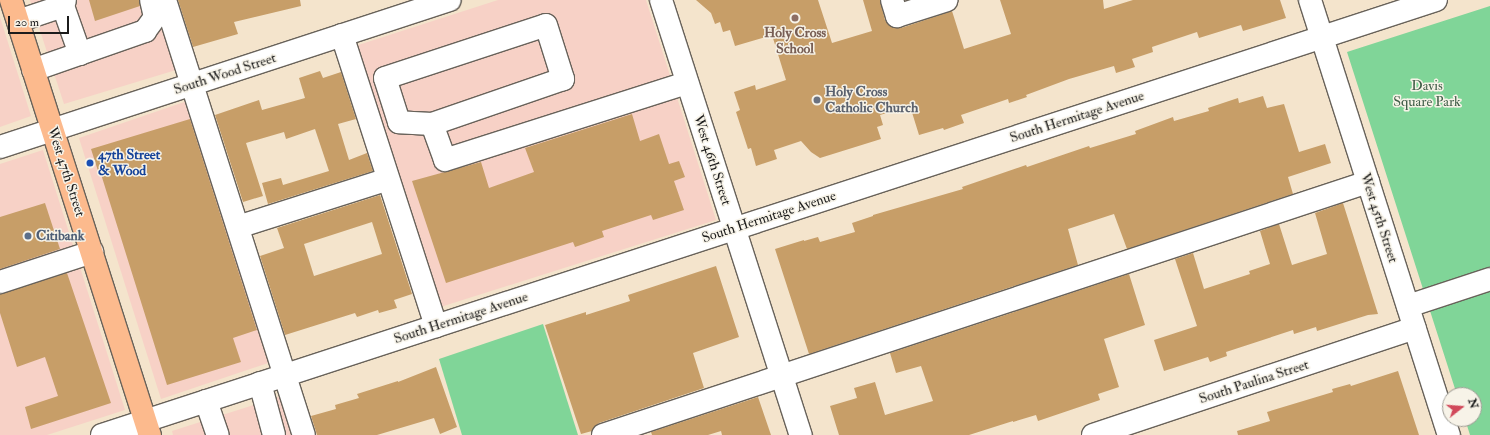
<!DOCTYPE html>
<style>
body{margin:0}
#map{position:relative;width:1490px;height:435px;overflow:hidden;background:#f4e4cc;font-family:"IM FELL Double Pica",serif}
div>[style]{position:absolute}
[style*='--x']{left:calc(var(--x)*1px);top:calc(var(--y)*1px);width:calc(var(--w)*1px);rotate:calc(var(--a)*1deg)}
.built>*{inset:0;background:#f7d1c6}
.green>*{inset:0;background:#80d598}
.building>*{inset:0;background:#c79e68}
.roads{filter:drop-shadow(1px 0 #68625a) drop-shadow(-1px 0 #68625a) drop-shadow(0 1px #68625a) drop-shadow(0 -1px #68625a)}
.minor>*{height:22px;margin:-11px;padding:0 11px;transform-origin:11px;border-radius:11px;background:#fff}
.major>*{height:22px;margin:-11px;padding:0 11px;transform-origin:11px;border-radius:11px;background:#fcba8d}
.dots>*{width:11px;height:11px;translate:-50% -50%;box-sizing:border-box;border:2px solid #f7f3e8;border-radius:50%}
span{translate:-50% -50%;white-space:nowrap;text-align:center;line-height:1.15;-webkit-text-stroke:3px #f7f3e8;paint-order:stroke}
.education-label{font-size:14px;color:#785e54;font-weight:700}
.street-label{font-size:14px;color:#1c1c1c}
.park-label{font-size:14px;color:#3f5d47}
.worship-label{font-size:14px;color:#5b616d;font-weight:700}
.left{translate:0 -50%;text-align:left}
.transit-label{font-size:14px;color:#164399;font-weight:700}
.service-label{font-size:14px;color:#4e5e75;font-weight:700}
.north{position:absolute;left:1442px;top:387px;width:40px;height:40px;box-sizing:border-box;background:#f7f3e8;border:1px solid #9f9d96;border-radius:50%;rotate:73deg;font-size:11px;font-weight:700;line-height:16px;text-align:center;color:#1c1c1c}
.north::after{content:'';display:block;margin:auto;width:14px;height:18px;background:#d1495b;clip-path:polygon(50% 0,100% 100%,50% 72%,0 100%)}
.scale{position:absolute;left:8px;top:16px;width:61px;height:18px;box-sizing:border-box;border:2px solid #1c1c1c;border-top:0;padding-left:5px;font-size:12px;line-height:14px;white-space:nowrap;color:#1c1c1c;-webkit-text-stroke:3px #f7f3e8;paint-order:stroke}
</style>
<div id="map">
<div class="built">
<i style="clip-path:polygon(30px 0,165px 0,186px 67px,64px 104px)"></i>
<i style="clip-path:polygon(498px 0,646px 0,716px 220px,431px 310px,346px 49px)"></i>
<i style="clip-path:polygon(0 17px,31px 116px,0 127px)"></i>
<i style="clip-path:polygon(196px 98px,280px 359px,161px 399px,79px 138px)"></i>
<i style="clip-path:polygon(43px 150px,125px 410px,47px 435px,0 435px,0 164px)"></i>
<i style="clip-path:polygon(291px 393px,304px 435px,173px 435px,172px 431px)"></i>
</div>
<div class="green">
<i style="clip-path:polygon(1490px 6px,1490px 435px,1470px 435px,1465px 419px,1474px 419px,1474px 395px,1457px 395px,1347px 52px)"></i>
<i style="clip-path:polygon(543px 324px,578px 435px,462px 435px,439px 359px)"></i>
</div>
<div class="building">
<i style="clip-path:polygon(89px 0,139px 0,140px 6px,95px 21px)"></i>
<i style="clip-path:polygon(178px 0,300px 0,301px 6px,234px 22px,238px 34px,193px 47px)"></i>
<i style="clip-path:polygon(696px 0,818px 0,832px 43px,872px 31px,863px 0,880px 0,885px 20px,889px 25px,895px 28px,901px 28px,952px 11px,964px 49px,1011px 34px,1000px 0,1103px 0,1104px 9px,1133px 0,1280px 0,1286px 18px,1243px 31px,1241px 25px,1199px 38px,1197px 32px,1152px 47px,1153px 52px,1132px 59px,1135px 67px,1116px 73px,1114px 66px,1069px 79px,1026px 95px,1027px 97px,1009px 103px,1008px 99px,961px 115px,964px 123px,944px 130px,943px 128px,919px 135px,910px 106px,880px 115px,883px 125px,877px 127px,881px 139px,820px 158px,811px 152px,801px 141px,774px 150px,777px 159px,756px 166px,751px 148px,748px 149px,736px 112px,740px 110px,734px 92px,755px 85px,756px 90px,786px 80px,772px 35px,735px 46px,730px 30px,723px 32px,720px 22px,715px 24px,711px 13px)"></i>
<i style="clip-path:polygon(320px 71px,323px 78px,341px 72px,356px 119px,338px 124px,349px 160px,367px 153px,373px 171px,268px 204px,262px 183px,281px 178px,283px 185px,329px 171px,315px 129px,286px 139px,284px 132px,246px 143px,263px 196px,243px 202px,215px 115px,259px 100px,262px 110px,305px 98px,299px 78px)"></i>
<i style="clip-path:polygon(1263px 96px,1267px 108px,1284px 104px,1299px 152px,1325px 144px,1331px 163px,1288px 177px,1293px 194px,1127px 249px,1114px 214px,1068px 229px,1078px 265px,809px 354px,775px 249px,804px 240px,804px 241px,818px 237px,820px 242px,855px 232px,852px 223px,873px 216px,873px 215px,963px 189px,962px 187px,1026px 165px,1027px 167px,1089px 146px,1090px 148px,1136px 134px,1135px 131px,1173px 117px,1174px 121px,1209px 111px,1208px 108px,1238px 98px,1239px 103px)"></i>
<i style="clip-path:polygon(632px 114px,640px 141px,659px 134px,669px 164px,679px 161px,685px 177px,674px 181px,684px 210px,653px 220px,651px 215px,602px 231px,604px 237px,575px 247px,573px 242px,446px 283px,412px 181px,481px 162px,489px 188px,534px 172px,525px 148px)"></i>
<i style="clip-path:polygon(190px 119px,257px 330px,233px 338px,241px 362px,167px 385px,100px 171px,98px 171px,91px 149px)"></i>
<i style="clip-path:polygon(evenodd,380px 195px,412px 294px,394px 300px,397px 308px,379px 313px,378px 310px,357px 317px,355px 313px,285px 335px,260px 256px,284px 248px,277px 228px,380px 195px,372px 222px,382px 254px,314px 276px,304px 244px,372px 222px)"></i>
<i style="clip-path:polygon(45px 203px,60px 249px,0 269px,0 217px)"></i>
<i style="clip-path:polygon(1343px 203px,1378px 314px,1368px 315px,1317px 331px,1316px 327px,1294px 334px,1293px 330px,1226px 352px,1227px 356px,1210px 362px,1208px 357px,1164px 371px,1154px 340px,1197px 326px,1175px 259px,1193px 253px,1204px 289px,1250px 274px,1249px 271px,1270px 264px,1260px 231px,1279px 224px,1292px 265px,1327px 254px,1315px 213px)"></i>
<i style="clip-path:polygon(716px 266px,739px 337px,693px 353px,704px 388px,599px 423px,592px 431px,581px 434px,545px 325px,586px 312px,586px 315px,630px 301px,628px 295px)"></i>
<i style="clip-path:polygon(67px 273px,111px 403px,31px 429px,25px 407px,58px 396px,45px 357px,17px 367px,0 313px,0 294px)"></i>
<i style="clip-path:polygon(1129px 274px,1145px 325px,1104px 339px,1119px 387px,1098px 394px,1100px 400px,1038px 421px,1036px 415px,1013px 422px,1013px 421px,969px 435px,839px 435px,830px 406px,857px 398px,854px 388px,875px 382px,885px 415px,933px 401px,921px 366px,896px 373px,890px 353px)"></i>
<i style="clip-path:polygon(436px 367px,457px 427px,440px 434px,434px 418px,377px 435px,317px 435px,311px 416px,336px 409px,335px 405px,359px 398px,357px 394px,398px 381px,398px 382px)"></i>
<i style="clip-path:polygon(1398px 371px,1419px 435px,1238px 435px,1237px 431px,1270px 421px,1267px 412px,1333px 392px,1332px 389px,1350px 384px,1351px 386px)"></i>
<i style="clip-path:polygon(758px 397px,771px 435px,722px 435px,721px 431px,708px 435px,652px 435px,651px 432px)"></i>
</div>
<div class="roads">
<div class="minor">
<i style="--x:65;--y:0;--w:6;--a:108"></i>
<i style="--x:63;--y:6;--w:51;--a:70.5"></i>
<i style="--x:165;--y:0;--w:457;--a:72.3"></i>
<i style="--x:661;--y:0;--w:457;--a:72.2"></i>
<i style="--x:892;--y:0;--w:17;--a:73"></i>
<i style="--x:897;--y:16;--w:52;--a:-17.7"></i>
<i style="--x:1310;--y:0;--w:457;--a:72.3"></i>
<i style="--x:18;--y:21;--w:47;--a:-18.4"></i>
<i style="--x:546;--y:25;--w:57;--a:72.5"></i>
<i style="--x:563;--y:79;--w:139;--a:161"></i>
<i style="--x:432;--y:124;--w:33;--a:-177"></i>
<i style="--x:399;--y:122;--w:46;--a:-107.7"></i>
<i style="--x:385;--y:78;--w:169;--a:-18.2"></i>
<i style="--x:342;--y:35;--w:306;--a:72.1"></i>
<i style="--x:33;--y:70;--w:119;--a:-19.2"></i>
<i style="--x:145;--y:31;--w:17;--a:-54"></i>
<i style="--x:155;--y:17;--w:17;--a:-103"></i>
<i style="--x:432;--y:124;--w:38;--a:70"></i>
<i style="--x:445;--y:160;--w:254;--a:-17.7"></i>
<i style="--x:0;--y:147;--w:473;--a:-18.1"></i>
<i style="--x:238;--y:227;--w:157;--a:-17.7"></i>
<i style="--x:0;--y:282;--w:97;--a:-18.1"></i>
<i style="--x:1408;--y:306;--w:86;--a:-18.2"></i>
<i style="--x:260;--y:383;--w:54;--a:74.9"></i>
<i style="--x:206;--y:401;--w:36;--a:71"></i>
<i style="--x:102;--y:435;--w:1403;--a:-18.06"></i>
<i style="--x:603;--y:435;--w:806;--a:-18.3"></i>
<i style="--x:1093;--y:435;--w:339;--a:-18.4"></i>
</div>
<div class="major">
<i style="--x:11;--y:0;--w:457;--a:72.3"></i>
</div>
</div>
<div class="dots">
<i style="left:795px;top:18px;background:#8d6e63"></i>
<i style="left:817px;top:100px;background:#6b7280"></i>
<i style="left:90px;top:163px;background:#1a4fb4"></i>
<i style="left:28px;top:236px;background:#5c6f8a"></i>
</div>
<div class="education-label">
<span style="left:795px;top:41px">Holy Cross<br>School</span>
</div>
<div class="street-label">
<span style="left:225px;top:74px;rotate:-18deg">South Wood Street</span>
<span style="left:1077px;top:117px;rotate:-18deg">South Hermitage Avenue</span>
<span style="left:712px;top:160px;rotate:72deg">West 46th Street</span>
<span style="left:66px;top:172px;rotate:72deg">West 47th Street</span>
<span style="left:769px;top:217px;rotate:-18deg">South Hermitage Avenue</span>
<span style="left:1379px;top:218px;rotate:72deg">West 45th Street</span>
<span style="left:461px;top:318px;rotate:-18deg">South Hermitage Avenue</span>
<span style="left:1254px;top:382px;rotate:-18deg">South Paulina Street</span>
</div>
<div class="park-label">
<span style="left:1427px;top:94px">Davis<br>Square Park</span>
</div>
<div class="worship-label">
<span class="left" style="left:825px;top:100px">Holy Cross<br>Catholic Church</span>
</div>
<div class="transit-label">
<span class="left" style="left:98px;top:163px">47th Street<br>&amp; Wood</span>
</div>
<div class="service-label">
<span class="left" style="left:36px;top:236px">Citibank</span>
</div>
<div class="north">N</div>
<div class="scale">20 m</div>
</div>
